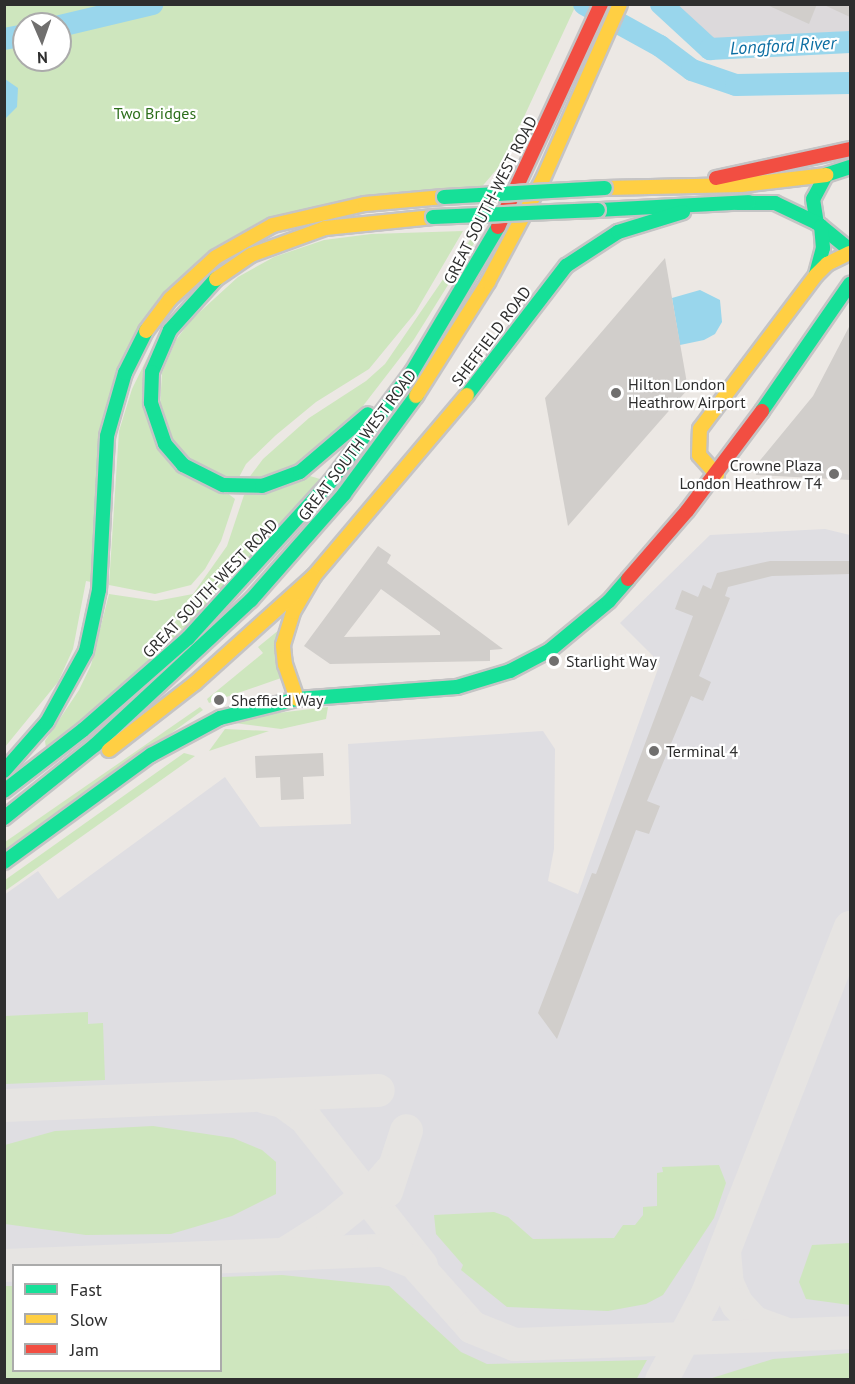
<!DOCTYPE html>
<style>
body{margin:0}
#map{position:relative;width:855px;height:1384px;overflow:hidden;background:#ece8e4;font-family:"PT Sans",sans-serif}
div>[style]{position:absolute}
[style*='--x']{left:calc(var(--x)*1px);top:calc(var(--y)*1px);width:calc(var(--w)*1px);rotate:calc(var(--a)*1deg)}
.industrial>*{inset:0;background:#dcd9db}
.airport>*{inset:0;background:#dfdee2}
.green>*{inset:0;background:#cee6be}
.water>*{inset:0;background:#99d6ec}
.river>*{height:22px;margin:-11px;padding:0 11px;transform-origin:11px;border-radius:11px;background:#99d6ec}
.taxiway>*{height:33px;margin:-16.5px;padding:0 16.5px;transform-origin:16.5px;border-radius:16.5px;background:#e6e4e2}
.building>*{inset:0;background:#d1cecb}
.roads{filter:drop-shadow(2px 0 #c5c4c5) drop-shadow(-2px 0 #c5c4c5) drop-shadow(0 2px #c5c4c5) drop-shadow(0 -2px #c5c4c5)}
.fast>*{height:14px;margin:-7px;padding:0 7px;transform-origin:7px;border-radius:7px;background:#16e098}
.slow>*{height:14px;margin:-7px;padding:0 7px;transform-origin:7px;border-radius:7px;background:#ffcf43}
.jam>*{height:14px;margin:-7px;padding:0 7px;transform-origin:7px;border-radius:7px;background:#f24e42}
.bridges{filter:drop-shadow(2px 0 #c6c5c4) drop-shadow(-2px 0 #c6c5c4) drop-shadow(0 2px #c6c5c4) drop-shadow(0 -2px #c6c5c4)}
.fast-bridge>*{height:14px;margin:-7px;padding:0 7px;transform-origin:7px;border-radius:7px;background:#16e098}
.dots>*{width:16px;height:16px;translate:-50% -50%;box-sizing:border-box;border:3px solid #fff;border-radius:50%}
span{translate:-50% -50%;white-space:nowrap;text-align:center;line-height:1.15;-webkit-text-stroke:4.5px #fff;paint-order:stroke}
.park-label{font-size:16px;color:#2c6e1b}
.street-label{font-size:16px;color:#2e2e2e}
.poi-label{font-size:16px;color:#2e2e2e}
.left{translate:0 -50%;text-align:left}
.right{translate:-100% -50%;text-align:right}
.water-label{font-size:18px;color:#0d6fa3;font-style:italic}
.frame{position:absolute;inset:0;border:6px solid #2e2e2e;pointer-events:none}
.legend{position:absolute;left:12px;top:1264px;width:210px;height:108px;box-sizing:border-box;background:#fff;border:2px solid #ababab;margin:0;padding:8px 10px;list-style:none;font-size:18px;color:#2e2e2e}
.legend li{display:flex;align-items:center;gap:12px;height:30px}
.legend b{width:30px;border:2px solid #ababab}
.north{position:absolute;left:12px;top:12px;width:60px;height:60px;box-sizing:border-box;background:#fff;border:2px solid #ababab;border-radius:50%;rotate:178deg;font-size:16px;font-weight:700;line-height:24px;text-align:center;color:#2e2e2e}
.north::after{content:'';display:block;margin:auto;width:21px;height:27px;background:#706f6e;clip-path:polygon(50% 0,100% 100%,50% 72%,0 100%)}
</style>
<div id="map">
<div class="industrial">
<i style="clip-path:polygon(675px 5px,850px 5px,850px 31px,713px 41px)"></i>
</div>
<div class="airport">
<i style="clip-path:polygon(evenodd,825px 529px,850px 535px,850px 1379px,5px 1379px,4px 895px,38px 871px,58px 899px,225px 777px,260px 827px,351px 824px,348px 744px,543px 731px,555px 749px,554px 849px,548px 881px,578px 894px,660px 663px,620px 623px,710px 535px,825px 529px,14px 1266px,220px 1266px,220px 1370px,14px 1370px,14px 1266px)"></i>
</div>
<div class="green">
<i style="clip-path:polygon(evenodd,5px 5px,576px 5px,503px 162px,479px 190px,245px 235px,128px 357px,96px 583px,86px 581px,73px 649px,58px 682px,5px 747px,5px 5px,24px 24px,60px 24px,60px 60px,24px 60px,24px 24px)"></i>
<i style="clip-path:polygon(463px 231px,415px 313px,369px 369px,316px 402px,276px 435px,246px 464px,237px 481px,206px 472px,175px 444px,160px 407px,162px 373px,176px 340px,191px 320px,238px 277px,274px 257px,324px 240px,371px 234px)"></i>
<i style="clip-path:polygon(472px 237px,478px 237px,413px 341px,336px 441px,320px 455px,245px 483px,263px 459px,309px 418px,366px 381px,385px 364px)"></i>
<i style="clip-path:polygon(156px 340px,154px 435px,235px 499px,221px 541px,205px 569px,191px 585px,155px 594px,109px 585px,119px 431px,132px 389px)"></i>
<i style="clip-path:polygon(310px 476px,320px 479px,179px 641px,46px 748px,45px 741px,79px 690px,91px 665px,109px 594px,156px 601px,193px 594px,227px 546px,244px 495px)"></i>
<i style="clip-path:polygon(285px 625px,284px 677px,209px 703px,207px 699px,263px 653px,258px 647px)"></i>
<i style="clip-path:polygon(200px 707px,203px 710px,5px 854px,5px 842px)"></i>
<i style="clip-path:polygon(328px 707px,326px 719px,281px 729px,234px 723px,269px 714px)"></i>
<i style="clip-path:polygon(225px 729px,269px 731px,209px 751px)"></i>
<i style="clip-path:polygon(184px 753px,195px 756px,5px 891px,5px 880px)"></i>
<i style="clip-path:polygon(88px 1012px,88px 1024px,103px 1023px,105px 1080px,5px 1084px,5px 1016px)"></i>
<i style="clip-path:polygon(153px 1126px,233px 1138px,262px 1150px,276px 1162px,276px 1194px,232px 1216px,171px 1234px,86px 1235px,5px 1224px,5px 1145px,55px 1131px)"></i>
<i style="clip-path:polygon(719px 1165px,726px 1183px,714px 1218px,663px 1295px,646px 1304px,608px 1311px,507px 1307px,461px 1270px,463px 1265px,436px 1234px,434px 1215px,494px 1212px,508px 1217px,533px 1239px,614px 1238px,623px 1225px,635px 1225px,643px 1215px,643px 1207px,657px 1206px,657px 1173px,663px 1172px,662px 1167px)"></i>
<i style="clip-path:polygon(850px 1243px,850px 1305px,806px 1299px,799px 1282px,812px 1245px)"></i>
<i style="clip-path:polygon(282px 1275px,389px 1286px,461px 1352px,487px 1364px,647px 1360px,636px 1380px,5px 1379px,5px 1286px,13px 1286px,14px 1370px,220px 1370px,221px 1277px)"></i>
<i style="clip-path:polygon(850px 1353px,850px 1379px,709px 1379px,773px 1359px)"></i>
</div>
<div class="water">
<i style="clip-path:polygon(5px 79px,18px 88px,17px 107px,5px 119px)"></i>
<i style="clip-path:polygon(700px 290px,720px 300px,722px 322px,715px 334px,704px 340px,680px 345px,672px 298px)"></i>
</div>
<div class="river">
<i style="--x:584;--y:4;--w:87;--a:28.9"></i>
<i style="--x:660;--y:46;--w:40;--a:37"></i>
<i style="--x:692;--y:70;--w:46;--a:18.8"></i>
<i style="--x:736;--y:85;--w:114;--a:-1"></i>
<i style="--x:661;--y:4;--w:67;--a:42.6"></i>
<i style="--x:710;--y:49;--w:140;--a:-2.9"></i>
<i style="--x:60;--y:26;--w:95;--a:-13.4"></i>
<i style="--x:4;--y:39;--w:20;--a:-11"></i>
</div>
<div class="taxiway">
<i style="--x:265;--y:1097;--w:17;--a:13"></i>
<i style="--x:282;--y:1101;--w:29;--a:36"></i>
<i style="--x:305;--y:1118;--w:187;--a:51.7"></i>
<i style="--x:4;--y:1105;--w:374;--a:-2.3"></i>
<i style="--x:386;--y:1191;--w:64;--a:-71.8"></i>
<i style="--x:288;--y:1251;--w:52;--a:-32.5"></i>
<i style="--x:332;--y:1223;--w:55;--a:-39.1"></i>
<i style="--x:375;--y:1188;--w:23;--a:-49"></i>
<i style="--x:724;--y:1251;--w:32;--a:85"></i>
<i style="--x:727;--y:1283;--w:23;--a:65"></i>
<i style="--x:737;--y:1304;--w:25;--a:47"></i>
<i style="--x:754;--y:1322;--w:30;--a:20"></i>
<i style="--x:4;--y:1265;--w:379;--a:-2.3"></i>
<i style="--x:383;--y:1250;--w:33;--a:21"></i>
<i style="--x:414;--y:1262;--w:87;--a:48.3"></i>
<i style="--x:472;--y:1327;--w:45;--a:22"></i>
<i style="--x:514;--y:1344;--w:336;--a:-2"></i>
<i style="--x:661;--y:1380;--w:98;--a:-62.1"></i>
<i style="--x:707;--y:1293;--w:393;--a:-68.7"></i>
</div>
<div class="building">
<i style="clip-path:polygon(765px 4px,817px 4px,809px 24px)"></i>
<i style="clip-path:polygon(822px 4px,850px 4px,850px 17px)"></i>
<i style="clip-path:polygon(665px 258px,688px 389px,568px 526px,545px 398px)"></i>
<i style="clip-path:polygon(850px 325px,850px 480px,756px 475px,757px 464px,813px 396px)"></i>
<i style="clip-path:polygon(evenodd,378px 546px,391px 555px,387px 563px,503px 649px,490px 650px,490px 661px,330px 664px,304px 646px,378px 546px,381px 589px,440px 632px,440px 635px,344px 637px,381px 589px)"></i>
<i style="clip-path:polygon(770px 561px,850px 561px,850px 574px,772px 576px,728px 587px,725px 596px,730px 598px,699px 676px,711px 682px,703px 701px,691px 696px,647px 801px,660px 806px,649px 834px,636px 830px,557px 1039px,538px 1013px,592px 873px,596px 874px,693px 616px,675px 609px,682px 590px,698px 597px,703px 585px,711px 589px,717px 573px)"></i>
<i style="clip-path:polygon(323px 753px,324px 776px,303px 777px,304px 799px,281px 800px,280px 777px,256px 778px,255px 756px)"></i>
</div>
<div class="roads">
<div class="fast">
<i style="--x:850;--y:167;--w:25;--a:162"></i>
<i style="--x:826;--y:175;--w:27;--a:118"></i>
<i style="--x:813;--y:199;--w:24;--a:81"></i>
<i style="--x:817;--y:223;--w:43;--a:39.3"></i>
<i style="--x:738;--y:203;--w:37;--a:0"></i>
<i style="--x:775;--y:203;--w:47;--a:25.5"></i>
<i style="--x:598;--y:210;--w:151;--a:-3"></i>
<i style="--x:816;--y:274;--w:27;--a:-75"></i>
<i style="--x:823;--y:248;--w:22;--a:-95"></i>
<i style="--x:216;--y:279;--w:69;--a:132"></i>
<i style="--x:170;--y:330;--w:46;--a:113.2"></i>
<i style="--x:152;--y:372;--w:31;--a:92"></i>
<i style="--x:151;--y:403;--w:43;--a:71.1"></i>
<i style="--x:165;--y:444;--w:28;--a:49"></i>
<i style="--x:183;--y:465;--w:45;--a:26.6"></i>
<i style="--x:223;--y:485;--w:39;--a:1"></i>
<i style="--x:262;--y:486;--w:40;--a:-20.2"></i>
<i style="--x:300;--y:472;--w:89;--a:-40.5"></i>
<i style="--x:467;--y:395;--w:163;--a:-52.5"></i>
<i style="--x:566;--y:266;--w:62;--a:-33.2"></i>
<i style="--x:618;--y:232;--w:68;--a:-17.1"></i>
<i style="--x:762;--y:411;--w:155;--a:-55.3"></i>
<i style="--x:4;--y:771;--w:65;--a:-48.7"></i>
<i style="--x:47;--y:722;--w:81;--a:-61.2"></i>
<i style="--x:86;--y:651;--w:62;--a:-78"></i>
<i style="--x:99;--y:590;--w:154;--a:-87"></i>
<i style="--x:107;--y:436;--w:66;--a:-74.1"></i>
<i style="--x:125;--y:373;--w:47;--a:-63.4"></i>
<i style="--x:4;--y:791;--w:100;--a:-37.7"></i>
<i style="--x:83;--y:730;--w:140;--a:-41.2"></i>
<i style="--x:188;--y:638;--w:211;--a:-47.7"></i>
<i style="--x:330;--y:482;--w:137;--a:-53.3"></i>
<i style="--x:412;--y:372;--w:169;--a:-59.3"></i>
<i style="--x:4;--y:818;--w:117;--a:-38.7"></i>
<i style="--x:95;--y:745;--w:213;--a:-42.9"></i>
<i style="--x:251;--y:600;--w:141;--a:-48.7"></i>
<i style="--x:344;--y:494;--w:122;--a:-53.7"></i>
<i style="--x:4;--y:862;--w:182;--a:-36.1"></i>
<i style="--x:151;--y:755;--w:78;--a:-28.2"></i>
<i style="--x:220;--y:718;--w:79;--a:-13.9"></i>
<i style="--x:297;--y:699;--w:160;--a:-4.3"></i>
<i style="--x:457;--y:687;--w:55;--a:-16.8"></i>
<i style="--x:510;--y:671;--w:45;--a:-27.7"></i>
<i style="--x:550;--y:650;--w:77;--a:-39.7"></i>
<i style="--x:609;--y:601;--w:29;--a:-49"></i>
</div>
<div class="slow">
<i style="--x:605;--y:188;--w:136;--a:-1.3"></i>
<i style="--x:741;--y:185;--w:86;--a:-6.7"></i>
<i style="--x:216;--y:279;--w:42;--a:-34.4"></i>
<i style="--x:251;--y:255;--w:79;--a:-20"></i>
<i style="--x:325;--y:228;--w:109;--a:-5.8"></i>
<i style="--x:146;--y:331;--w:40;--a:-53"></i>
<i style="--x:170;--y:299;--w:62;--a:-42.4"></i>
<i style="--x:216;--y:257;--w:65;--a:-29.3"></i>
<i style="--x:273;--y:225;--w:94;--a:-12.9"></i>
<i style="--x:365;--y:204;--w:79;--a:-5.1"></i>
<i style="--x:416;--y:396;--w:135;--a:-57.7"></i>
<i style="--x:488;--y:282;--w:115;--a:-61.9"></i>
<i style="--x:542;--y:181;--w:193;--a:-66.2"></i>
<i style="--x:717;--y:475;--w:27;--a:-132"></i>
<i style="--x:699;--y:455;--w:26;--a:-88"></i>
<i style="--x:700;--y:429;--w:193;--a:-53"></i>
<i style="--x:816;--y:275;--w:16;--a:-45"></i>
<i style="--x:827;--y:264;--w:25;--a:-26"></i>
<i style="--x:297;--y:699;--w:36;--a:-109"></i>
<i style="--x:285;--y:665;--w:20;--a:-96"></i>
<i style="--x:283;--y:645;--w:34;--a:-73"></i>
<i style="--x:293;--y:612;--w:42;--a:-59.7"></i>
<i style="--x:314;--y:576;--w:237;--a:-49.8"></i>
<i style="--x:109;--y:750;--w:109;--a:-37.9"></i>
<i style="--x:195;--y:683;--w:160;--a:-42"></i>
</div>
<div class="jam">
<i style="--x:716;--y:178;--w:137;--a:-12.2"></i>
<i style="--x:498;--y:227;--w:246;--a:-65.2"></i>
<i style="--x:628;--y:579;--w:90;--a:-49.1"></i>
<i style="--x:687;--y:511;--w:125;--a:-53.1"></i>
</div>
</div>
<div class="bridges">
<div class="fast-bridge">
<i style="--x:444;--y:197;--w:161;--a:-3.2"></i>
<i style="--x:433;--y:217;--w:165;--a:-2.4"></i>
</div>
</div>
<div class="dots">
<i style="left:616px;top:393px;background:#706f6e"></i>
<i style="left:834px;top:474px;background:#706f6e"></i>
<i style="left:554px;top:661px;background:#706f6e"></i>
<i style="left:219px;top:700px;background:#706f6e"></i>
<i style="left:654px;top:751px;background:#706f6e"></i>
</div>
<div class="park-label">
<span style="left:155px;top:113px">Two Bridges</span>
</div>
<div class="street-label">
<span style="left:490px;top:200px;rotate:-63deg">GREAT SOUTH-WEST ROAD</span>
<span style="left:491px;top:336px;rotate:-53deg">SHEFFIELD ROAD</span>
<span style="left:357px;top:445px;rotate:-53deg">GREAT SOUTH WEST ROAD</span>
<span style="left:210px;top:588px;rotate:-46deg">GREAT SOUTH-WEST ROAD</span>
</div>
<div class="poi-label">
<span class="left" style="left:628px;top:393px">Hilton London<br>Heathrow Airport</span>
<span class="right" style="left:822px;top:474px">Crowne Plaza<br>London Heathrow T4</span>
<span class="left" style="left:566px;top:661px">Starlight Way</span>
<span class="left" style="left:231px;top:700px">Sheffield Way</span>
<span class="left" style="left:666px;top:751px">Terminal 4</span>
</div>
<div class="water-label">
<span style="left:783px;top:46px;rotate:-3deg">Longford River</span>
</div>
<div class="frame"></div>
<ul class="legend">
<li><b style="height:8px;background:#16e098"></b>Fast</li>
<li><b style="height:8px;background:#ffcf43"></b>Slow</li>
<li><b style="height:8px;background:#f24e42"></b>Jam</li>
</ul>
<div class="north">N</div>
</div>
